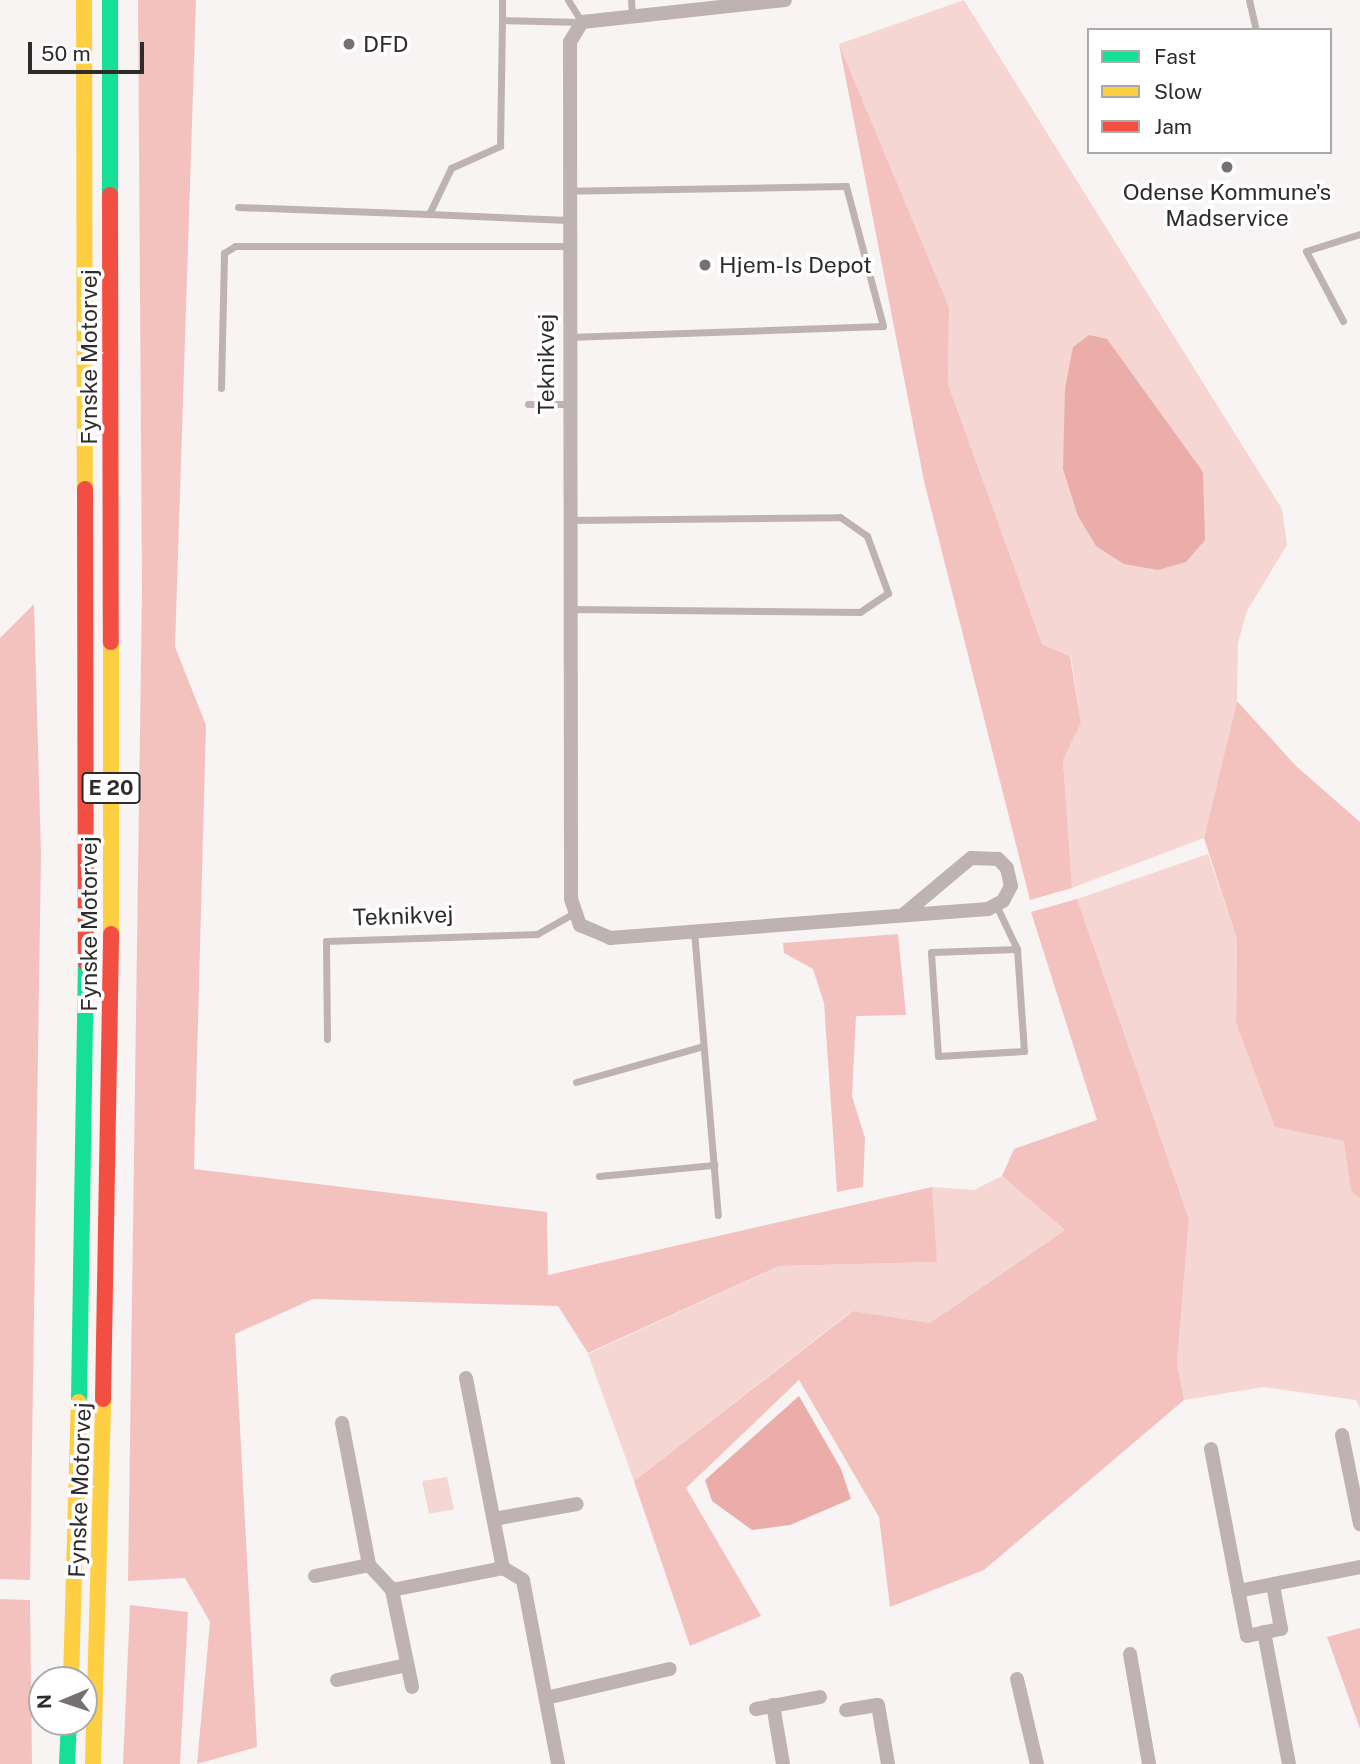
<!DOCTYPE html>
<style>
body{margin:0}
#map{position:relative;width:1360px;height:1764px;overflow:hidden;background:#f8f4f4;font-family:"Public Sans",sans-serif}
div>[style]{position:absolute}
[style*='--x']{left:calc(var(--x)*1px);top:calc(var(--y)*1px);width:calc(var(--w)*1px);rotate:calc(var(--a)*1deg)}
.green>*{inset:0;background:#f6d6d3}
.forest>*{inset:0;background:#f3c2bf}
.water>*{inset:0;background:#eaada9}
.lane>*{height:7px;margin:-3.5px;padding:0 3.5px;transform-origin:3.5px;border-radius:3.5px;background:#bfb3b2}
.street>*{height:14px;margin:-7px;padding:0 7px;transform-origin:7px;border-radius:7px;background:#bfb3b2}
.fast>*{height:16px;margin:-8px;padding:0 8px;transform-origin:8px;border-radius:8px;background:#16e098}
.slow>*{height:16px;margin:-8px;padding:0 8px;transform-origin:8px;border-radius:8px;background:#ffcf43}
.jam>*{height:16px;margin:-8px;padding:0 8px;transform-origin:8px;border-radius:8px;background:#f24e42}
.dots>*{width:19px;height:19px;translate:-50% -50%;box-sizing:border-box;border:4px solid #fff;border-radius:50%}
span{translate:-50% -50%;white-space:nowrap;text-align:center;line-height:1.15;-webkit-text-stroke:7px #fff;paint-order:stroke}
.shield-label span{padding:2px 5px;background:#fff;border:2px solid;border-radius:5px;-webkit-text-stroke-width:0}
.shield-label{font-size:21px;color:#2e2b2b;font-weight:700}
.poi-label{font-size:23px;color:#2e2b2b}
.left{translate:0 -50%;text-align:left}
.street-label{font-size:23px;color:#2e2b2b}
.legend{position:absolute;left:1087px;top:28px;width:245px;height:126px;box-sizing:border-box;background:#fff;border:2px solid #abaaaa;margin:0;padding:9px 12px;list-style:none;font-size:21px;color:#2e2b2b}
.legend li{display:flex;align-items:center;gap:14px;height:35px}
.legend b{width:35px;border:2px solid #abaaaa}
.north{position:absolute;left:28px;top:1666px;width:70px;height:70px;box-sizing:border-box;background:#fff;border:2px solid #abaaaa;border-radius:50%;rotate:268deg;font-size:19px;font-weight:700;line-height:28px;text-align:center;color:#2e2b2b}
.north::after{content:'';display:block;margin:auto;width:24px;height:32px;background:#757171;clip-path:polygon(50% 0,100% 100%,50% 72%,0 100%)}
.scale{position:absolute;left:28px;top:42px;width:116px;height:32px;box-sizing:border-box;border:4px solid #2e2b2b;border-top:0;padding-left:9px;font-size:21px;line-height:24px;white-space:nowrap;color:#2e2b2b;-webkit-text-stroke:5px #fff;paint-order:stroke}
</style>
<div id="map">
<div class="green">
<i style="clip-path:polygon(964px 0,1282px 509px,1287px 545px,1247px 611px,1238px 643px,1237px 701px,1204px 838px,1072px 888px,1063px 760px,1081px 723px,1071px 656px,1042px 644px,948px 384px,949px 307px,839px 44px)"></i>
<i style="clip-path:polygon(1208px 854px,1237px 940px,1236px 1022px,1345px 1141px,1351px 1191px,1360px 1199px,1360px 1408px,1356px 1400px,1263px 1387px,1184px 1400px,1177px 1363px,1189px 1219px,1077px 899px)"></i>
<i style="clip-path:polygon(1002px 1176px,1065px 1230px,930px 1323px,852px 1311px,634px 1481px,588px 1354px,779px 1266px,936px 1262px,932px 1187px,974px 1190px)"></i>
<i style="clip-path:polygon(447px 1477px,454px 1509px,429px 1514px,422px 1481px)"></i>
</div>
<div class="forest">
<i style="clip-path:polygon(138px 0,196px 0,175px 647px,206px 725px,194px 1169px,547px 1212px,548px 1275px,932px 1187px,937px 1262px,779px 1266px,588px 1353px,558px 1306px,313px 1299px,235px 1334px,257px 1747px,197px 1764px,210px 1622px,185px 1578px,128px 1581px,142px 590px)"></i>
<i style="clip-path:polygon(839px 44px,949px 307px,948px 384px,1042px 644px,1070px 656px,1081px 723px,1063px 760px,1072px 888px,1030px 900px,924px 481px)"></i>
<i style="clip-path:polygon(34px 604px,41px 853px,30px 1580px,0 1579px,0 638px)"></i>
<i style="clip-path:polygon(1237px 701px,1296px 766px,1360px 822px,1360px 1199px,1351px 1191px,1344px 1141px,1275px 1127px,1236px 1022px,1237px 940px,1204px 838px)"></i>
<i style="clip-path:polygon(1077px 899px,1189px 1219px,1177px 1363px,1184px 1400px,984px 1570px,890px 1607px,879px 1517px,799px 1380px,686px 1488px,761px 1616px,690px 1646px,634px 1481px,853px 1311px,930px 1323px,1065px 1230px,1002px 1176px,1014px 1149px,1097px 1120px,1031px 912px)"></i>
<i style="clip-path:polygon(898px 934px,906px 1015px,856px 1016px,852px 1096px,865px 1138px,863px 1187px,837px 1192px,824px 1003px,813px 969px,784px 953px,783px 943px)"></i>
<i style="clip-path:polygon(0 1599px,30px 1600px,32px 1764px,0 1764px)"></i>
<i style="clip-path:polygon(130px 1605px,188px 1612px,180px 1764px,123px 1764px)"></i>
<i style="clip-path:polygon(1360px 1628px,1360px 1729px,1327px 1637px)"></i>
</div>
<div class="water">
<i style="clip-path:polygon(1089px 335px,1107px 339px,1203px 472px,1205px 540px,1186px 562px,1158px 570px,1124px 564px,1096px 546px,1078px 516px,1063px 469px,1065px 388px,1073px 347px)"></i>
<i style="clip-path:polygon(799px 1396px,841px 1469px,851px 1499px,790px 1525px,752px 1530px,712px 1501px,705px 1480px)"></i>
</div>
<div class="lane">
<i style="--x:502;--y:0;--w:20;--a:90"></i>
<i style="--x:502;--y:20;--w:79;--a:1.5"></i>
<i style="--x:568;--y:0;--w:26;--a:58"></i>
<i style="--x:631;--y:0;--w:13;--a:86"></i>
<i style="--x:1249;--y:0;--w:31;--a:77"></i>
<i style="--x:238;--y:207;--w:191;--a:2.1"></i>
<i style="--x:429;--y:214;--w:51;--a:-64.4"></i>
<i style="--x:451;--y:168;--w:54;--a:-24.2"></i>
<i style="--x:500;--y:146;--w:126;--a:-89.1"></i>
<i style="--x:429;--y:214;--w:139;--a:2.5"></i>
<i style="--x:1343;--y:321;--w:79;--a:-117.9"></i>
<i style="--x:1306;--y:251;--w:57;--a:-17.5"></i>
<i style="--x:568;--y:337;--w:315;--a:-2"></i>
<i style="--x:883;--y:326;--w:145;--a:-104.8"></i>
<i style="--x:846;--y:186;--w:277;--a:179"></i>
<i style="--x:221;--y:388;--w:135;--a:-88.7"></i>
<i style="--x:224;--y:253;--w:13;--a:-32"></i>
<i style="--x:235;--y:246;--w:333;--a:0"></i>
<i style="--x:528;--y:404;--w:40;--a:0"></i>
<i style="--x:570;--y:520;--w:270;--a:-0.6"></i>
<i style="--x:840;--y:517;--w:33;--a:35"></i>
<i style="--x:867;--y:536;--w:61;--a:69.8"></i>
<i style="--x:888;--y:593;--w:34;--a:146"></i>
<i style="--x:860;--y:612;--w:290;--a:-179.4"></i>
<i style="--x:996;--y:905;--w:49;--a:64.5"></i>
<i style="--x:1017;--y:949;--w:102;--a:86.1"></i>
<i style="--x:1024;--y:1051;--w:86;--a:176.7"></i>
<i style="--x:938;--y:1056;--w:104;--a:-93.9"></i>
<i style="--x:931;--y:952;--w:86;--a:-2"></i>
<i style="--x:694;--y:931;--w:285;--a:85.2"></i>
<i style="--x:327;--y:1039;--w:98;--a:-90.6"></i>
<i style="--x:326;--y:941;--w:211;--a:-1.9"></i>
<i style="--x:537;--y:934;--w:43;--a:-29.6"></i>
<i style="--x:576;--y:1082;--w:132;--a:-15.8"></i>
<i style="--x:599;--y:1176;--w:116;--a:-5.5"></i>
</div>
<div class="street">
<i style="--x:785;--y:0;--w:204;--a:173.8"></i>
<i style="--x:582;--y:22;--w:23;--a:121"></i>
<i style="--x:570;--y:42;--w:857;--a:89.93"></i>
<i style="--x:571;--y:899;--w:28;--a:71"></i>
<i style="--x:580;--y:925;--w:33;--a:23"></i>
<i style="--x:610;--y:938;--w:379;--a:-4.4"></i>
<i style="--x:988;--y:909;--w:17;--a:-28"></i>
<i style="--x:1003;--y:901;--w:17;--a:-62"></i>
<i style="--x:1011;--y:886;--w:18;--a:-103"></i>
<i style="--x:1007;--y:868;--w:13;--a:-135"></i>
<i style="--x:998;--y:859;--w:27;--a:-178"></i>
<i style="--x:971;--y:858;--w:87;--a:140.1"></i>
<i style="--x:466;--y:1378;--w:194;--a:79"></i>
<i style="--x:503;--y:1568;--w:23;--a:31"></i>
<i style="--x:523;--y:1580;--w:187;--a:79.2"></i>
<i style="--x:342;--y:1423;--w:145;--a:79.2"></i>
<i style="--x:369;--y:1565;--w:34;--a:47"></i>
<i style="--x:392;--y:1590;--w:99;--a:78.3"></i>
<i style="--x:1342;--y:1435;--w:91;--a:78.6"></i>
<i style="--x:1211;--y:1449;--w:190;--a:79.1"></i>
<i style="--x:1247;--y:1636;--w:35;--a:-12"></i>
<i style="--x:1281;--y:1629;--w:45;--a:-100.3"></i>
<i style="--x:494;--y:1519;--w:84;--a:-10.2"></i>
<i style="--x:315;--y:1576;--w:55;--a:-11.5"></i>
<i style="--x:392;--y:1590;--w:113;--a:-11.2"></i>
<i style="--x:1238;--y:1591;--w:124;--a:-11.1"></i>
<i style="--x:1264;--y:1632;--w:134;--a:79.3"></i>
<i style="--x:1130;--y:1654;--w:112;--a:80.2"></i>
<i style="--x:1017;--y:1679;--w:87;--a:76.8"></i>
<i style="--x:337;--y:1680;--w:72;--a:-12.1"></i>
<i style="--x:546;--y:1698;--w:127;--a:-13.2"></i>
<i style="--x:773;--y:1705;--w:60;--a:80.4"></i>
<i style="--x:756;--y:1709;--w:65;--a:-10.6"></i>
<i style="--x:846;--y:1710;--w:32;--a:-9"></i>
<i style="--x:878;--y:1705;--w:60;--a:80.4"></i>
</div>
<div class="fast">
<i style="--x:110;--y:0;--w:195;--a:90"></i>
<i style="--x:79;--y:1402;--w:439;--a:-89.1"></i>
<i style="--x:67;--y:1764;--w:42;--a:-87.3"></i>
</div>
<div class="slow">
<i style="--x:84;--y:0;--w:489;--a:89.9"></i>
<i style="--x:111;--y:642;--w:292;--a:90"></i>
<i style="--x:71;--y:1680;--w:278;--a:-88.4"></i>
<i style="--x:93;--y:1764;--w:365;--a:-88.4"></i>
</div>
<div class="jam">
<i style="--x:110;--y:195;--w:447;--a:89.9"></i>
<i style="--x:85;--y:489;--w:474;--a:89.9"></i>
<i style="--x:103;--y:1399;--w:465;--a:-89"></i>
</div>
<div class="dots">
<i style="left:349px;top:44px;background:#757171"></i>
<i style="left:1227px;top:167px;background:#757171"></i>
<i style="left:705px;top:265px;background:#757171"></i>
</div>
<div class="shield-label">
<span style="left:111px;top:788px">E 20</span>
</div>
<div class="poi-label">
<span class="left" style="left:363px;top:44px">DFD</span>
<span style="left:1227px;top:205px">Odense Kommune's<br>Madservice</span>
<span class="left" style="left:719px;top:265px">Hjem-Is Depot</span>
</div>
<div class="street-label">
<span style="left:89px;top:357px;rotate:-90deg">Fynske Motorvej</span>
<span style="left:546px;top:364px;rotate:-90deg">Teknikvej</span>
<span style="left:403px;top:916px;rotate:-2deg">Teknikvej</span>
<span style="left:89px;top:924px;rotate:-90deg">Fynske Motorvej</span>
<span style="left:80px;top:1490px;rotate:-88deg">Fynske Motorvej</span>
</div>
<ul class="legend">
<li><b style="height:9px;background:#16e098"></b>Fast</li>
<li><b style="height:9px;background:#ffcf43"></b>Slow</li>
<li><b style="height:9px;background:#f24e42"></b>Jam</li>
</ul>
<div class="north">N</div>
<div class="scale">50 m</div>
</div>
